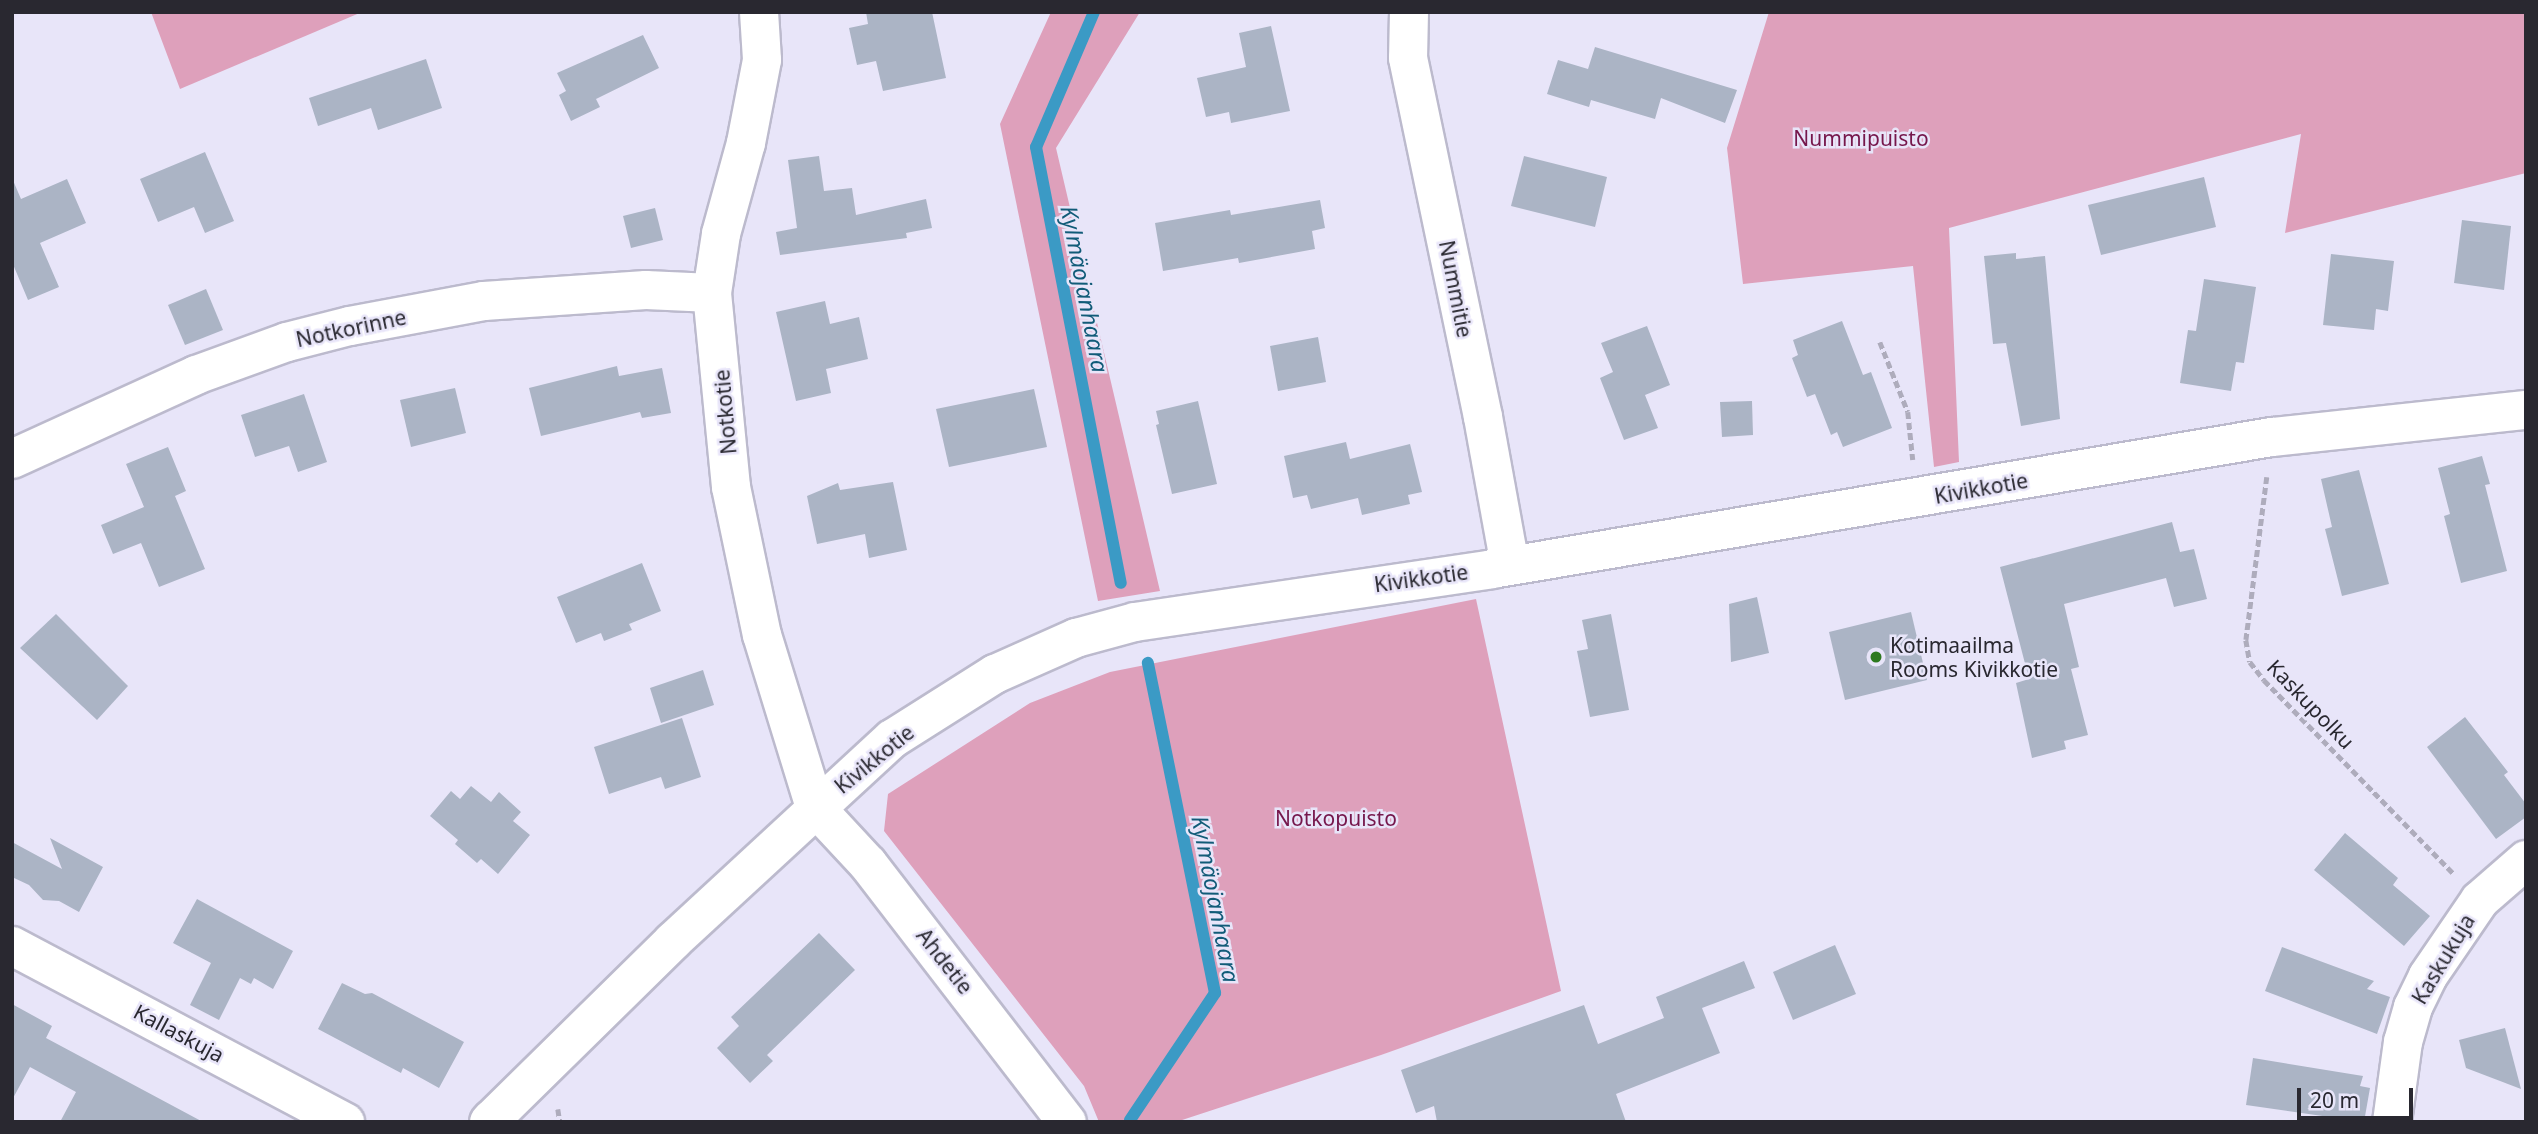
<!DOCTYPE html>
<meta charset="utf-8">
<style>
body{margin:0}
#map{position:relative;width:2538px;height:1134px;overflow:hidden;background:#e8e5f9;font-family:"Noto Sans",sans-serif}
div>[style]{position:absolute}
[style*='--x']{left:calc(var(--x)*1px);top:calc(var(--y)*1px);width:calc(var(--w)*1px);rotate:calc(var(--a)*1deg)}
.green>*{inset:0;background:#dea0bb}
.stream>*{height:12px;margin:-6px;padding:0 6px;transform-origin:6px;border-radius:6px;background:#3b9ac5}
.building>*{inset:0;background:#abb4c5}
.path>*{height:4.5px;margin-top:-2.25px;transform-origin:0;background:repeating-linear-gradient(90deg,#aeacbc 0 7px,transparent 0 10.5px)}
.roads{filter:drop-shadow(2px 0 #bcbacd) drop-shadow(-2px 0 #bcbacd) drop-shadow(0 2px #bcbacd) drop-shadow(0 -2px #bcbacd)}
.minor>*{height:38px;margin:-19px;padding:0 19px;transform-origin:19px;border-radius:19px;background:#fff}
.tertiary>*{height:38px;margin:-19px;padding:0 19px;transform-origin:19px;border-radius:19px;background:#fff}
.dots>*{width:19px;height:19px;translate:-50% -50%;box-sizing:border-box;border:4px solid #e8e5f9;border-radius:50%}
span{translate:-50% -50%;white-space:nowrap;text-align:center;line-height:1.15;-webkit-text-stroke:5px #e8e5f9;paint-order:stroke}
.park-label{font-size:21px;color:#76174c}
.street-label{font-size:21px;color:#292830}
.poi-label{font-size:21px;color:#292830}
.left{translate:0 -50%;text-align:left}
.water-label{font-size:23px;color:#115b78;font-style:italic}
.frame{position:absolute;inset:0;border:14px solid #292830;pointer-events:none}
.scale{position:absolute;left:2297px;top:1088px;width:116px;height:32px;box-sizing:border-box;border:4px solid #292830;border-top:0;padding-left:9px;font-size:21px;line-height:24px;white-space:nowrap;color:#292830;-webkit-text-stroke:5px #e8e5f9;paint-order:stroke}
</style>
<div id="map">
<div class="green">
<i style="clip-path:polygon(151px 12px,362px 12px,180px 89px)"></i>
<i style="clip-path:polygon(1051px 12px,1140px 12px,1056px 148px,1160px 591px,1098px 601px,1000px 124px)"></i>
<i style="clip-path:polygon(1769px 12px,2526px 12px,2526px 173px,2285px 233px,2301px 134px,1949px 228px,1959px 462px,1934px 467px,1913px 266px,1743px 284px,1727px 148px)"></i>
<i style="clip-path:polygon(1476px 599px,1561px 991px,1381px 1055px,1176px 1122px,1099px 1122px,1084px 1086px,884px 831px,888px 794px,1030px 703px,1110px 672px)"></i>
</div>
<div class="stream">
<i style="--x:1094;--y:12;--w:147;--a:113.2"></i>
<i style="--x:1036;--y:147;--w:444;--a:79"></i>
<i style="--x:1130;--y:1120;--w:153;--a:-56.2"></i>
<i style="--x:1215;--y:993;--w:337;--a:-101.5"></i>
</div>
<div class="building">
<i style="clip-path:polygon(866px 12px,932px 12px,946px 78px,883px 91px,876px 61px,857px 65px,849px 28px,868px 24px)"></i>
<i style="clip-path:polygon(1271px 26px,1290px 111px,1231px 123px,1229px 112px,1206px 117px,1197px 78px,1246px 67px,1239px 33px)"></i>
<i style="clip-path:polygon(643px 35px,659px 68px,596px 99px,600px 107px,571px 121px,559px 95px,566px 91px,557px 73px)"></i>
<i style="clip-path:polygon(1595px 47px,1737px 90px,1725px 123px,1661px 98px,1655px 119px,1591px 100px,1589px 107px,1547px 94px,1558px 60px,1588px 69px)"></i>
<i style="clip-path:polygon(426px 59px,442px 108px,378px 130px,371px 108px,318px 126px,309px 98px)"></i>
<i style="clip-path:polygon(205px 152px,234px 221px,205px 233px,194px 207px,158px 222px,140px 179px)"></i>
<i style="clip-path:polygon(819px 156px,824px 191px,852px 188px,856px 215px,926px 199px,932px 228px,906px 233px,907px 238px,780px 255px,776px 232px,797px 228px,788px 160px)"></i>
<i style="clip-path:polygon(1524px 156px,1607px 177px,1595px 227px,1511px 206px)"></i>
<i style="clip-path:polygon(2204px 177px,2216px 227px,2101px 255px,2088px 205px)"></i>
<i style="clip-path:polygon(12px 178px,21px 199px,67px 179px,86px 223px,40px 243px,59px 287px,28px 300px,12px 262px)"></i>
<i style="clip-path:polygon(1320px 200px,1325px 228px,1312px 231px,1315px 249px,1239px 263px,1238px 258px,1163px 271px,1155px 223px,1230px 210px,1231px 215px)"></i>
<i style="clip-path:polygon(655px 208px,663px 240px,631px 248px,623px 216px)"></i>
<i style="clip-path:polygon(2462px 220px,2511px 226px,2504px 290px,2454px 283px)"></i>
<i style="clip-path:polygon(2016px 253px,2016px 259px,2045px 256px,2060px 419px,2021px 426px,2006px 343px,1993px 344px,1984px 256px)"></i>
<i style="clip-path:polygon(2331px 254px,2394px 261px,2388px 311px,2376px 309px,2374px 330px,2323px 325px)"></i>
<i style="clip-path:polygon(2204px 279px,2256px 287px,2244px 363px,2236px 362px,2231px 391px,2180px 383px,2188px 330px,2196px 331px)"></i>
<i style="clip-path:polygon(206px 289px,223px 330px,185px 345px,168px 305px)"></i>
<i style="clip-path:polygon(825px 301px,830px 324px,859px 317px,868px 359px,826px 369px,831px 393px,796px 401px,776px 312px)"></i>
<i style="clip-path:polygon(1842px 321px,1863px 375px,1871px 372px,1892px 428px,1843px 447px,1837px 432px,1831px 435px,1815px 394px,1807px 397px,1792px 358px,1798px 355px,1793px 340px)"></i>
<i style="clip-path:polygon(1647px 326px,1670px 385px,1645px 395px,1658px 428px,1624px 440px,1600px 378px,1613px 372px,1601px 343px)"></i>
<i style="clip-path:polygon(1318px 337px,1326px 382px,1278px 391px,1270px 346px)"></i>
<i style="clip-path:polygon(617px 366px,619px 376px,662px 368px,671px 413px,642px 418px,640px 412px,541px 436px,529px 388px)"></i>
<i style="clip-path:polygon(455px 388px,466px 433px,411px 447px,400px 400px)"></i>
<i style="clip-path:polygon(1034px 389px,1047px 447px,949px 467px,936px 409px)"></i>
<i style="clip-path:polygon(304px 394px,327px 462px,298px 472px,289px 446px,255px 457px,241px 415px)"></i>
<i style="clip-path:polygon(1198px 401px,1217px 484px,1172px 494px,1156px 425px,1159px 424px,1156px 411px)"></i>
<i style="clip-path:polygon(1752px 401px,1753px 435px,1722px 437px,1720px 402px)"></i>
<i style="clip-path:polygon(1346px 442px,1350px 459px,1410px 444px,1422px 492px,1408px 495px,1410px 504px,1362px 515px,1358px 498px,1311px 509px,1307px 495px,1293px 498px,1284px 456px)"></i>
<i style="clip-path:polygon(168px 447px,186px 491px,175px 496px,205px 569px,159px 587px,141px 543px,113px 554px,101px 525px,144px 507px,126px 464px)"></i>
<i style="clip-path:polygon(2482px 456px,2490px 484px,2485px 485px,2507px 571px,2461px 583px,2444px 516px,2450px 514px,2438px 468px)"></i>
<i style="clip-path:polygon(2359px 470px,2389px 584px,2342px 596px,2325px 529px,2332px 527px,2321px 479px)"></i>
<i style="clip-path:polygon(893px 482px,907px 550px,869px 558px,865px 534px,817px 544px,807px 496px,838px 483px,840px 490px)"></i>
<i style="clip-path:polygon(2172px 522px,2180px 552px,2194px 549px,2207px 599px,2174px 607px,2166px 578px,2064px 604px,2079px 667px,2071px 669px,2088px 735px,2064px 741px,2066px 749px,2032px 758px,2016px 683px,2029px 679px,2000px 567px)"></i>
<i style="clip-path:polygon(642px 563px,661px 611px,629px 624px,632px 630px,604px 641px,601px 633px,576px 643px,557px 597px)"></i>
<i style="clip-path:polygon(1757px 597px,1769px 653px,1731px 662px,1729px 604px)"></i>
<i style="clip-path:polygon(1911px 612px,1927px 680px,1845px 700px,1829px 632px)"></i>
<i style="clip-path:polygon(56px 614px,128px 686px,97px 720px,20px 648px)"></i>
<i style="clip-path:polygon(1611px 614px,1629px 710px,1590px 717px,1577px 651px,1588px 649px,1582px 620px)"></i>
<i style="clip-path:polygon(703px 670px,714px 705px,661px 723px,650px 688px)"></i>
<i style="clip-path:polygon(2465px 717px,2508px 772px,2504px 775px,2526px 804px,2526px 817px,2496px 839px,2427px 747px)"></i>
<i style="clip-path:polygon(682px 718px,701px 777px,665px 789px,661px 777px,609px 794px,594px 747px)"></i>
<i style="clip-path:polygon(471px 786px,491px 802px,499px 792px,521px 812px,513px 821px,530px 835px,498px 874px,481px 859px,477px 863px,455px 844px,458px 840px,430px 816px,451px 791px,460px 799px)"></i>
<i style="clip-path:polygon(2345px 833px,2398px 878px,2393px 885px,2430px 916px,2404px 946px,2314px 870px)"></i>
<i style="clip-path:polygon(50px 838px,103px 867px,79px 912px,59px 901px,43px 900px,29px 885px,12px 877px,12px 842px,62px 869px)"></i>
<i style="clip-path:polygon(197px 899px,293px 951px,273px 989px,254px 978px,251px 984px,240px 978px,219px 1020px,190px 1005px,211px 963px,173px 943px)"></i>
<i style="clip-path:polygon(819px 933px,855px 970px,767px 1055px,773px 1061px,750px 1083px,717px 1048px,739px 1026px,731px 1017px)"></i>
<i style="clip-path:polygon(1835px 945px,1856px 994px,1793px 1020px,1773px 972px)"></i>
<i style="clip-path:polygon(2282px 947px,2374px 981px,2367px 989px,2390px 997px,2377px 1034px,2265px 991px)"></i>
<i style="clip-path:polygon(1744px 961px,1755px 988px,1702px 1008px,1720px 1053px,1616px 1094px,1626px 1122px,1437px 1122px,1434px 1106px,1416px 1113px,1401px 1070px,1584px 1005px,1598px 1044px,1664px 1018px,1656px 997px)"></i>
<i style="clip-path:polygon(342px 983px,365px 994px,372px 993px,464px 1042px,439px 1088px,403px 1068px,401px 1073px,318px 1029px)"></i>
<i style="clip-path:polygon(12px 1004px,52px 1026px,46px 1038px,203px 1122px,60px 1122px,76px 1092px,30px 1067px,12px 1100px)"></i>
<i style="clip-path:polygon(2505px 1028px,2521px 1089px,2466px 1068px,2459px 1040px)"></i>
<i style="clip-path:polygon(2253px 1058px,2363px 1076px,2360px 1086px,2370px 1088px,2364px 1122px,2246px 1105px)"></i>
</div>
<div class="path">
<i style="--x:1880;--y:342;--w:75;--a:68.2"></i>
<i style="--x:1908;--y:412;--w:48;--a:84.1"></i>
<i style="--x:2267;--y:477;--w:164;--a:97.3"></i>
<i style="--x:2246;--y:640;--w:22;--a:80"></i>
<i style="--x:2250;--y:662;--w:23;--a:52"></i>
<i style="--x:2264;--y:680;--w:272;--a:45.6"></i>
<i style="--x:558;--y:1109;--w:13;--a:81"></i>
</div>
<div class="roads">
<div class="minor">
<i style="--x:759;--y:12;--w:48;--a:86.4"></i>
<i style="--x:762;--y:60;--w:85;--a:100.9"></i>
<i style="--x:746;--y:143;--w:94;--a:105.4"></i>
<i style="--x:721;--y:234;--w:60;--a:98.7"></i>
<i style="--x:712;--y:293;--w:195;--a:84.4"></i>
<i style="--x:731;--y:487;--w:151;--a:78.2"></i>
<i style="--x:762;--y:635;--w:180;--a:72.9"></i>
<i style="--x:815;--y:807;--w:78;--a:47.1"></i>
<i style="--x:868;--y:864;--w:326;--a:52.4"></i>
<i style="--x:1409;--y:12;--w:46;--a:91.2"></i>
<i style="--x:1408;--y:58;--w:367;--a:78.2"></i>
<i style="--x:1483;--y:417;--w:151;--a:79.7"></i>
<i style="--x:12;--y:459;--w:202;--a:-24.5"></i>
<i style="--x:196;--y:375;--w:97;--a:-19.9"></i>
<i style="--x:287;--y:342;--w:65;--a:-14.3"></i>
<i style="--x:350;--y:326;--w:136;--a:-10.6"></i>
<i style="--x:484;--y:301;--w:162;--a:-3.9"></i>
<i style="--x:646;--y:290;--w:66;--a:2.6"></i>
<i style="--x:12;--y:946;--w:377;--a:27.9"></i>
<i style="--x:492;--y:1119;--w:254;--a:-44.5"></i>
<i style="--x:673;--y:941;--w:298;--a:-42.7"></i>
<i style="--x:892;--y:739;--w:122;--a:-32.3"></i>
<i style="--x:995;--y:674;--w:89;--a:-24"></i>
<i style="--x:1076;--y:638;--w:61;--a:-15.2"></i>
<i style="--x:1135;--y:622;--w:361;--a:-8.4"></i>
<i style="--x:1492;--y:569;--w:791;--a:-9.61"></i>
<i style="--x:2272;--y:437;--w:255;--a:-6.1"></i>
<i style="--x:2392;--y:1122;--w:81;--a:-82.2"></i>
<i style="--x:2403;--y:1042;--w:36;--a:-74"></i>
<i style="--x:2413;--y:1007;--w:34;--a:-64"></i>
<i style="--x:2428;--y:976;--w:92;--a:-55.6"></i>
<i style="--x:2480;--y:900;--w:61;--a:-41"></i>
</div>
<div class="tertiary">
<i style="--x:489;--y:1122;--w:4;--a:-45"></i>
<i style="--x:492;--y:1119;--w:4;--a:56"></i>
</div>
</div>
<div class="dots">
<i style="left:1876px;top:657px;background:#2d791f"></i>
</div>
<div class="park-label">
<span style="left:1861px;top:138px">Nummipuisto</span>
<span style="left:1336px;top:818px">Notkopuisto</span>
</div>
<div class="street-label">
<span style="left:1456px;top:289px;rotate:79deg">Nummitie</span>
<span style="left:351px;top:328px;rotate:-12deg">Notkorinne</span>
<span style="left:725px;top:412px;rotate:-95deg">Notkotie</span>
<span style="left:1981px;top:488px;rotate:-10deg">Kivikkotie</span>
<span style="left:1421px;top:578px;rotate:-8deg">Kivikkotie</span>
<span style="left:2311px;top:704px;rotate:46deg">Kaskupolku</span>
<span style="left:874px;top:759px;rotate:-39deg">Kivikkotie</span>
<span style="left:2443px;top:959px;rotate:-59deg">Kaskukuja</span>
<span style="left:945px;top:961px;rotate:52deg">Ahdetie</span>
<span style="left:179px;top:1033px;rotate:28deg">Kallaskuja</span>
</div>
<div class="poi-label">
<span class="left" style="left:1890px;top:657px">Kotimaailma<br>Rooms Kivikkotie</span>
</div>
<div class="water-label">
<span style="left:1085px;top:289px;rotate:79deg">Kylmäojanhaara</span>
<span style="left:1216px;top:899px;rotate:79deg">Kylmäojanhaara</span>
</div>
<div class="frame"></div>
<div class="scale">20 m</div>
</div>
